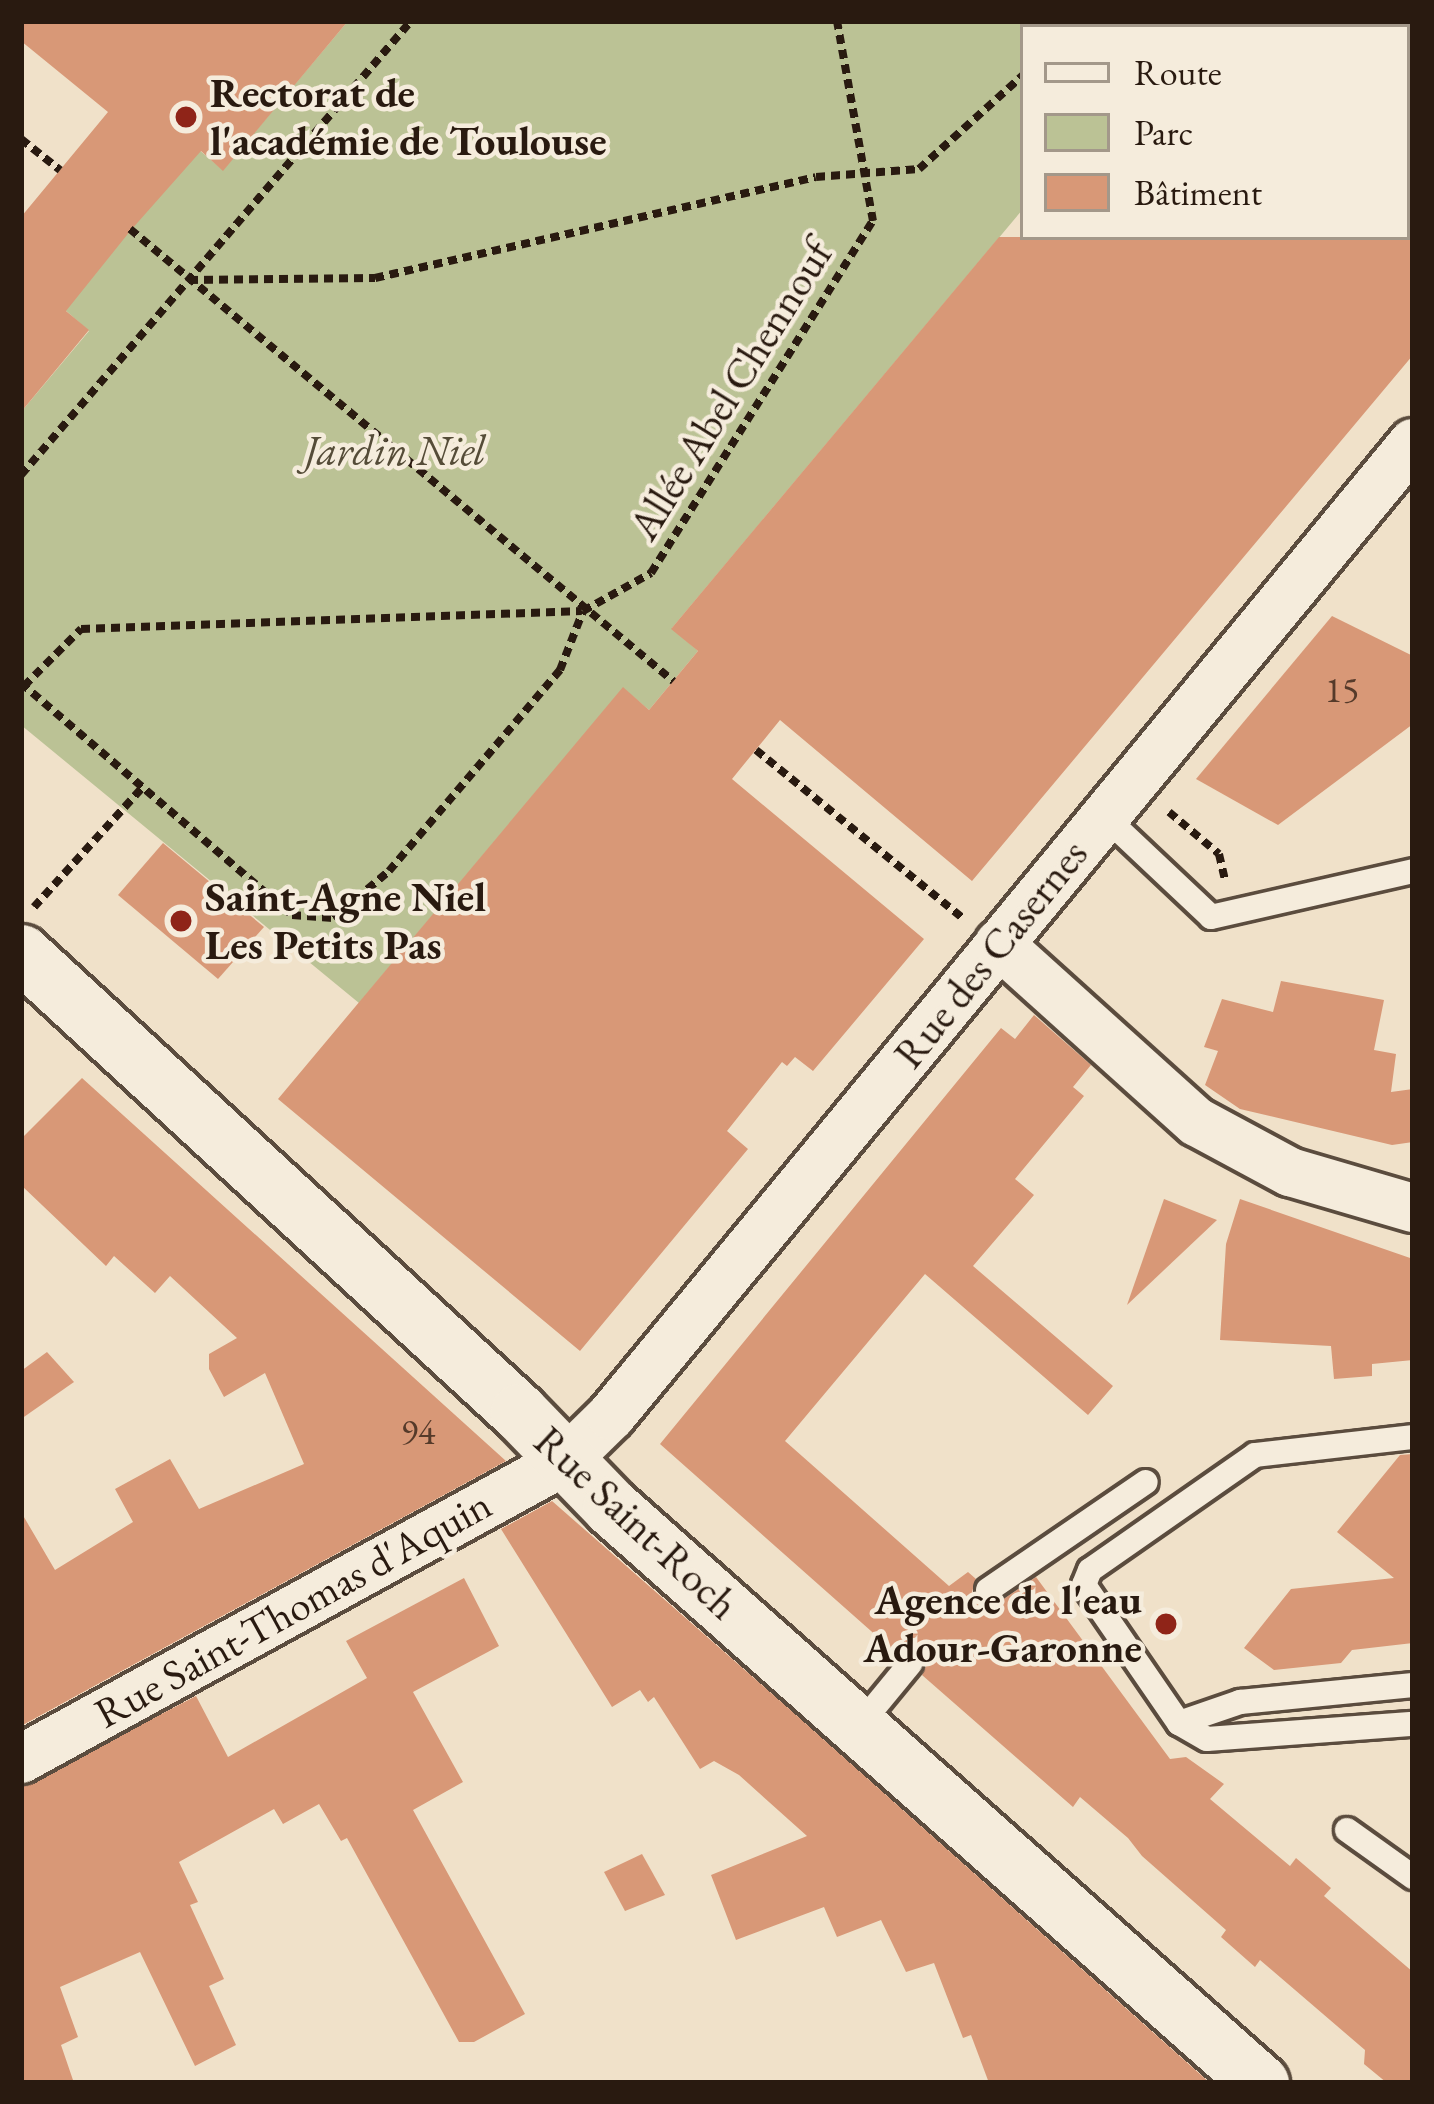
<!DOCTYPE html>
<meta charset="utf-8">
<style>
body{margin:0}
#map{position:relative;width:1434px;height:2104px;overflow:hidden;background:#f0e1c9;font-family:"EB Garamond",serif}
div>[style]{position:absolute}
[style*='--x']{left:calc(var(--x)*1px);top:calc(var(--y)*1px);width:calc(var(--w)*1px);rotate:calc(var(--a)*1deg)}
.green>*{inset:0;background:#bbc295}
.building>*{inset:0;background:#d89877}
.path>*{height:8px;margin-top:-4px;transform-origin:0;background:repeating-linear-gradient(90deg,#291a10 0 9px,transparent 0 15px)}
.roads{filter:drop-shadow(3px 0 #5b4c3e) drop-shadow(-3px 0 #5b4c3e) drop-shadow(0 3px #5b4c3e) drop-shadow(0 -3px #5b4c3e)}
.service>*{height:24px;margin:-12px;padding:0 12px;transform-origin:12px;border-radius:12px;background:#f5ecdc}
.minor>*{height:48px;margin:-24px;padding:0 24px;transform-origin:24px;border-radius:24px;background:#f5ecdc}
.tertiary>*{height:57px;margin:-28.5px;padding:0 28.5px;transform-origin:28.5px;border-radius:28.5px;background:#f5ecdc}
.dots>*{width:33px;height:33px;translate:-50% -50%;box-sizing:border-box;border:6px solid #f5ecdc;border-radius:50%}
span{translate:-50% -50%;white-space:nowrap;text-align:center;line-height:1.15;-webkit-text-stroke:9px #f5ecdc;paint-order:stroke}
.number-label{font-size:36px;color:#553a2a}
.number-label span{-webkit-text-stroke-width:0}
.poi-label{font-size:42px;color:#291a10;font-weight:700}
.left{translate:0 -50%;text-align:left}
.right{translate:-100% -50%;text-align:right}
.street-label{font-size:42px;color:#291a10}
.park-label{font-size:42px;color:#554c38;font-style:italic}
.frame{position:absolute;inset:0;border:24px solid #291a10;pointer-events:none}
.legend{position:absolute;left:1020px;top:24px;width:390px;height:216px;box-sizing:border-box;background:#f5ecdc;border:3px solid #a3988a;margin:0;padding:15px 21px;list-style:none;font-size:36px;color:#291a10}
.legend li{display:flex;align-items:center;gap:24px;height:60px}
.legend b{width:60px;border:3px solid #a3988a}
</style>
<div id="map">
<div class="green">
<i style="clip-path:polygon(348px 21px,1181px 21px,1176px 27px,1023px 27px,1023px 209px,672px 628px,698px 651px,649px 710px,623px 688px,359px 1003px,21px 725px,21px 412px,89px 331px,64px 309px,198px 149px,223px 170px)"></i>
</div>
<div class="building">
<i style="clip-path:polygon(21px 21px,348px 21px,223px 171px,201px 151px,131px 230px,66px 311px,89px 330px,21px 412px,21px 217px,108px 112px,21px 41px)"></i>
<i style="clip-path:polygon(999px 237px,1413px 237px,1413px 355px,972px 881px,780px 720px,732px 779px,924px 939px,813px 1071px,795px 1057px,787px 1066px,782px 1062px,727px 1131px,748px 1149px,580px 1351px,278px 1099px,623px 687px,649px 710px,698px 651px,671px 629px)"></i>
<i style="clip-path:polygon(1332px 616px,1413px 656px,1413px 724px,1278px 825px,1196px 779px)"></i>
<i style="clip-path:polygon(163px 843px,264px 927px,218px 979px,118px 895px)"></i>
<i style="clip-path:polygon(1281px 981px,1384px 1000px,1374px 1050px,1396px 1054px,1391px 1092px,1413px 1089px,1413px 1142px,1392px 1145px,1240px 1109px,1205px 1085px,1218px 1051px,1204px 1047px,1222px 999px,1273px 1012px)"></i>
<i style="clip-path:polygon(1034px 1015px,1091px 1065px,1073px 1087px,1084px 1096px,1015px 1179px,1034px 1195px,973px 1266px,1113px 1386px,1088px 1415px,925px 1274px,785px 1441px,949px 1586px,968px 1572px,976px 1579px,972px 1592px,980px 1604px,996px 1604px,1036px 1577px,1170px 1759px,1186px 1757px,1224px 1784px,1210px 1799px,1290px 1866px,1296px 1858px,1331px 1888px,1324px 1896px,1413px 1972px,1413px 2083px,1387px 2083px,1364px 2064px,1365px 2050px,1260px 1960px,1255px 1967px,1221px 1937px,1226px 1930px,1142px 1856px,1128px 1838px,1080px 1797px,1073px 1807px,922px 1675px,926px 1666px,921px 1652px,912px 1648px,897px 1654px,660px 1444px,1001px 1028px,1015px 1039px)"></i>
<i style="clip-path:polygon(82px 1078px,506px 1461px,21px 1726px,21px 1512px,55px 1570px,133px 1522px,115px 1489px,170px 1459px,199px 1509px,304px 1464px,265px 1373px,224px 1397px,209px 1369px,209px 1354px,237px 1338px,170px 1276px,155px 1293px,114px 1256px,106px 1266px,21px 1185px,21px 1139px)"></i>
<i style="clip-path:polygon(1164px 1199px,1217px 1220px,1127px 1305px)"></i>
<i style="clip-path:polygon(1240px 1199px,1413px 1259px,1413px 1360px,1372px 1364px,1372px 1376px,1334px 1379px,1331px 1346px,1220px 1340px,1226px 1244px)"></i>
<i style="clip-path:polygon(47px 1352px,74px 1382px,21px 1419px,21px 1371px)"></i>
<i style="clip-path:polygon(1413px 1454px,1413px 1643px,1352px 1650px,1341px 1663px,1274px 1670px,1244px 1648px,1291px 1589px,1394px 1578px,1337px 1532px,1400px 1455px)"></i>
<i style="clip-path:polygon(552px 1501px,786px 1706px,1210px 2083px,989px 2083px,971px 2035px,963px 2038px,934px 1963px,906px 1972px,881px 1920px,837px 1937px,824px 1907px,736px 1940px,711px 1875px,807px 1836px,739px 1775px,714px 1761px,700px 1769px,654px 1697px,648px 1702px,640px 1690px,612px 1707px,501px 1529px)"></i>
<i style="clip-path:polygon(464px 1578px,499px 1646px,413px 1692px,463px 1782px,413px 1810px,525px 2014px,474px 2042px,459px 2042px,347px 1838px,341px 1841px,319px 1804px,283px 1824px,274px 1809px,179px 1862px,198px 1902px,190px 1905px,224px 1979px,209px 1986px,236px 2045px,195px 2066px,140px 1952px,60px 1987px,78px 2037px,61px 2045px,74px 2083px,21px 2083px,21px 1787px,196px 1696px,228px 1757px,367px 1678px,346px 1641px)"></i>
<i style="clip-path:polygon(642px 1854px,665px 1895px,625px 1911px,604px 1872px)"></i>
</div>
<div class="path">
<i style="--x:1076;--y:27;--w:9;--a:-41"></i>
<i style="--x:21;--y:139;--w:50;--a:38.5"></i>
<i style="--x:130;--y:229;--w:707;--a:39.77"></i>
<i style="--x:189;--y:280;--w:186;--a:-0.6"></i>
<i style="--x:375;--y:278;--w:452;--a:-12.9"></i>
<i style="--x:816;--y:177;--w:103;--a:-4.4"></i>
<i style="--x:919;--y:169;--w:140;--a:-42.1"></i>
<i style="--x:21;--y:475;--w:599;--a:-49.34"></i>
<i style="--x:21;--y:683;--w:357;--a:40.6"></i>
<i style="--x:292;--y:915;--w:41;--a:4.2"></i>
<i style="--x:333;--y:918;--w:73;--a:-40"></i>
<i style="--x:389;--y:871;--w:264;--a:-49.6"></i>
<i style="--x:560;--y:670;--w:63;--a:-68.7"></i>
<i style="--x:583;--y:611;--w:78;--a:-29.2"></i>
<i style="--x:651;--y:573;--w:416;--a:-57.8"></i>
<i style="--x:873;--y:221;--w:203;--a:-100.2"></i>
<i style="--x:24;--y:686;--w:81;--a:-45"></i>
<i style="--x:81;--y:629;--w:501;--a:-2.06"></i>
<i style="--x:756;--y:750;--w:268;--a:39.1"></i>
<i style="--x:1169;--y:812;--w:65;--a:40"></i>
<i style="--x:1219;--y:854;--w:28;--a:77"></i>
<i style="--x:34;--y:907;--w:161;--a:-47.8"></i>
</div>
<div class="roads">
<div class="service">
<i style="--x:1104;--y:816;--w:147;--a:43.3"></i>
<i style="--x:1211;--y:917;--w:207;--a:-12.8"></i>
<i style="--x:1413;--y:1437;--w:159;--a:173.5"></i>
<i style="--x:1255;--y:1455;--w:201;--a:145.1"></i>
<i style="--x:1090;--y:1570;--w:16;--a:112"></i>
<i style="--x:1084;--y:1585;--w:168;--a:55.5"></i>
<i style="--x:1179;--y:1723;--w:32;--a:30"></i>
<i style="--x:1207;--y:1739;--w:207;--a:-4.2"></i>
<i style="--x:988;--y:1590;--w:191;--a:-34.4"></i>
<i style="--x:1179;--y:1723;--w:65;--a:-19"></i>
<i style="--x:1240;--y:1702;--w:174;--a:-5.6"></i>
<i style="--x:858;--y:1727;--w:82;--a:-50.5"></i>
<i style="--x:1347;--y:1830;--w:81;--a:35.5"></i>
</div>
<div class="minor">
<i style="--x:999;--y:944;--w:266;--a:42"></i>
<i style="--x:1197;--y:1122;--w:106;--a:28.3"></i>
<i style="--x:1290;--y:1172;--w:128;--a:16.3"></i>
<i style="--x:21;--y:1759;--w:620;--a:-28.71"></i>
<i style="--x:565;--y:1461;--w:64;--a:-44.4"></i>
<i style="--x:611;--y:1416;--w:1261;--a:-50.5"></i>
</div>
<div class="tertiary">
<i style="--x:21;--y:953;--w:677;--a:42.67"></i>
<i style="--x:519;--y:1412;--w:132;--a:45.9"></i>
<i style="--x:611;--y:1507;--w:868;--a:41.59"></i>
</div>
</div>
<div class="dots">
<i style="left:186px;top:117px;background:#8f2418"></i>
<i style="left:181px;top:921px;background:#8f2418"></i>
<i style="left:1166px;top:1624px;background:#8f2418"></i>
</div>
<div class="number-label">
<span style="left:1342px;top:690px">15</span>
<span style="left:418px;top:1432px">94</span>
</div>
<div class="poi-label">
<span class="left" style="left:210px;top:117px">Rectorat de<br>l'académie de Toulouse</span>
<span class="left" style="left:205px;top:921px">Saint-Agne Niel<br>Les Petits Pas</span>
<span class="right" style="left:1142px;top:1624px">Agence de l'eau<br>Adour-Garonne</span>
</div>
<div class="street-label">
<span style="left:731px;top:390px;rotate:-58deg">Allée Abel Chennouf</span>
<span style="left:991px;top:954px;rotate:-51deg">Rue des Casernes</span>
<span style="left:636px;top:1523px;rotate:43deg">Rue Saint-Roch</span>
<span style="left:293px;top:1609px;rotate:-29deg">Rue Saint-Thomas d'Aquin</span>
</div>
<div class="park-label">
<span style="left:395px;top:451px">Jardin Niel</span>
</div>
<div class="frame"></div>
<ul class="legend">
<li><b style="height:15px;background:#f5ecdc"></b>Route</li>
<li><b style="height:33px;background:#bbc295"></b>Parc</li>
<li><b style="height:33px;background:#d89877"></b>Bâtiment</li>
</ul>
</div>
